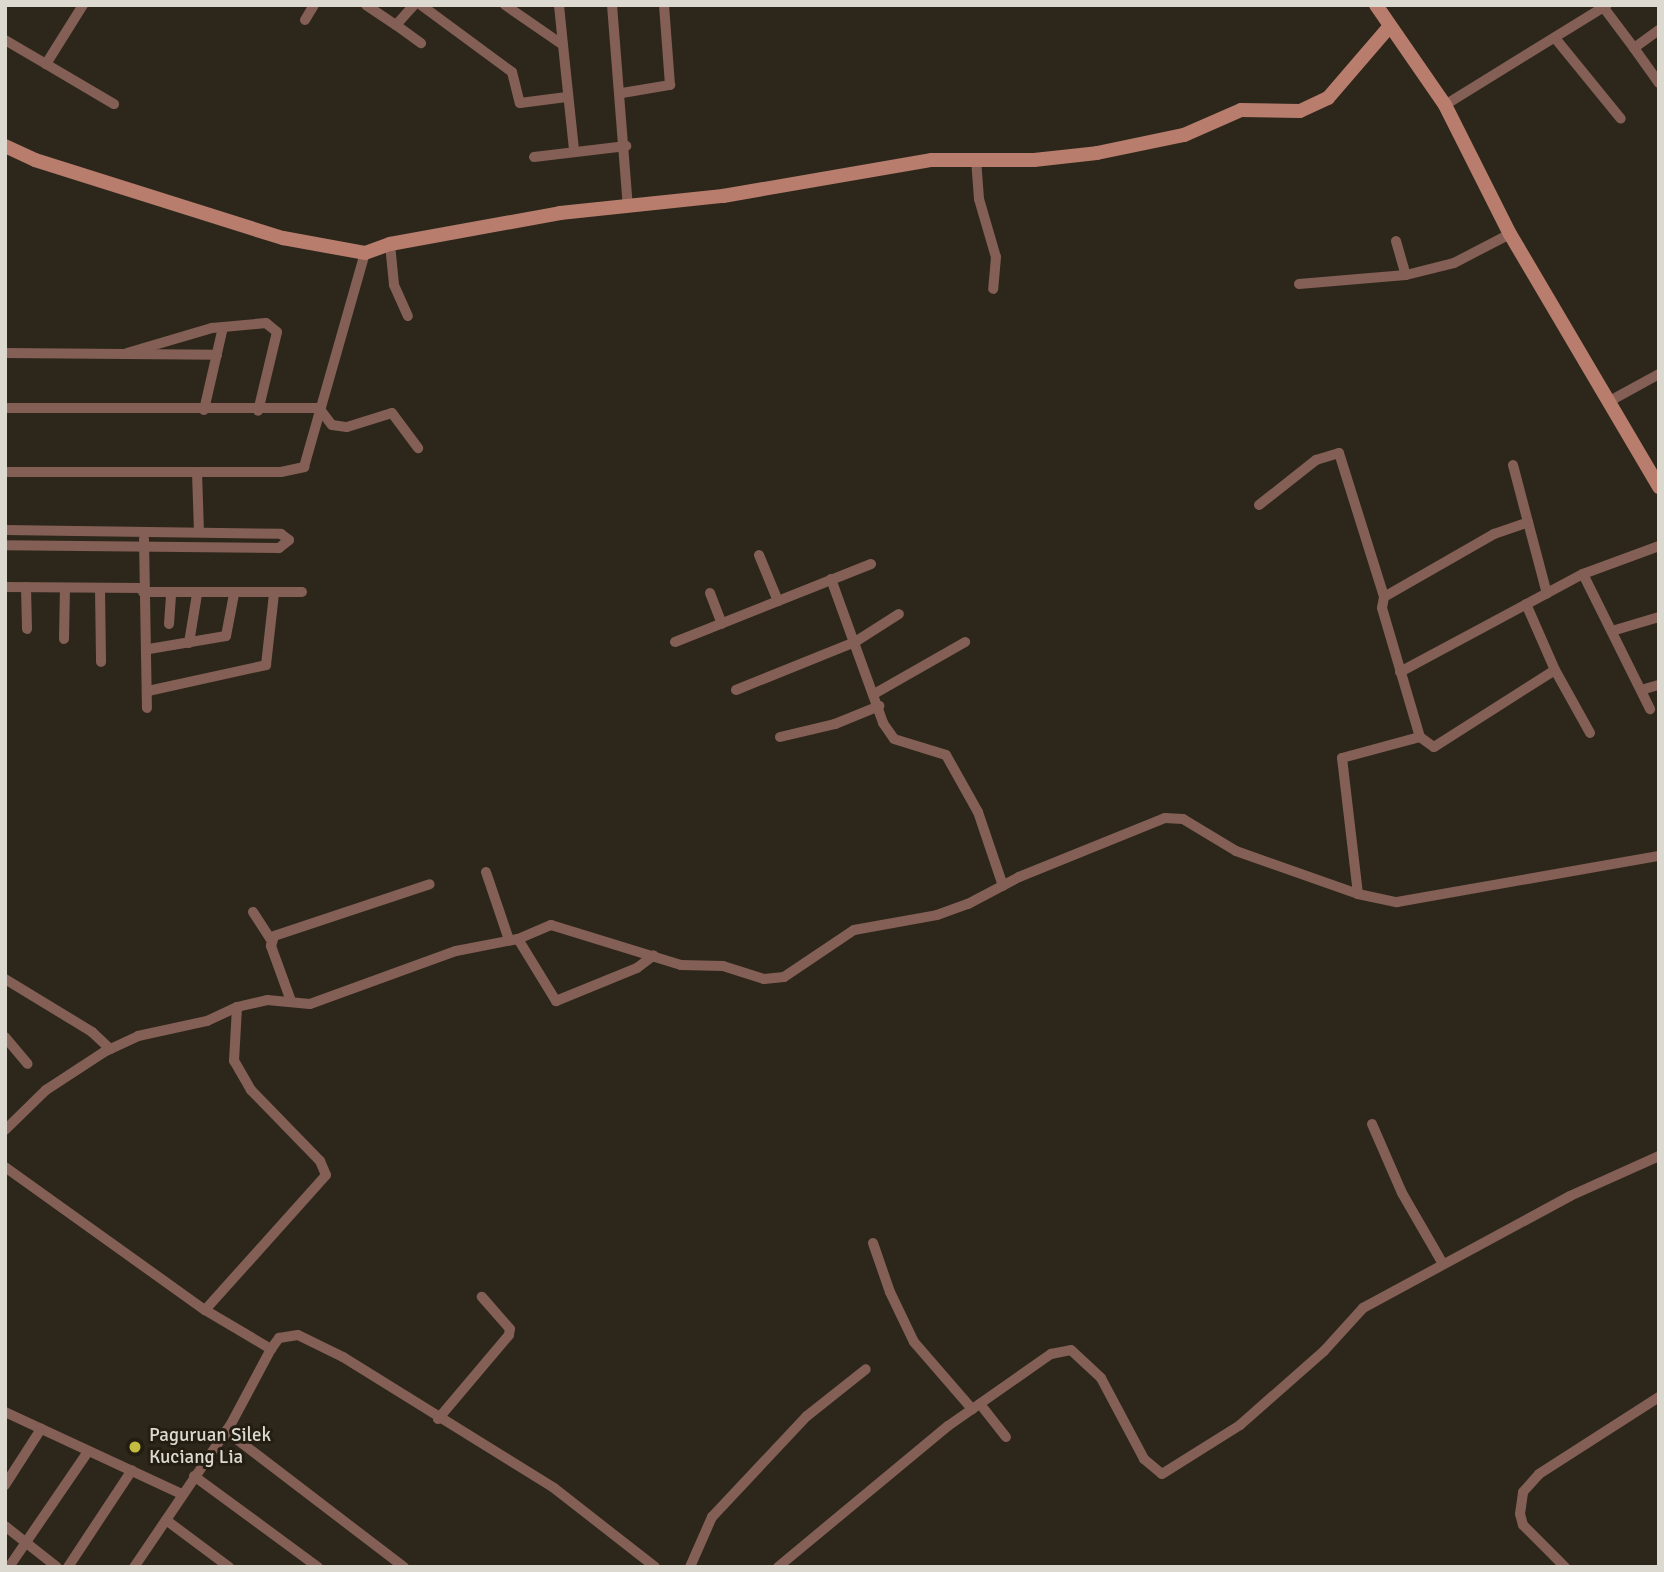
<!DOCTYPE html>
<style>
body{margin:0}
#map{position:relative;width:1664px;height:1572px;overflow:hidden;background:#2d271b;font-family:Signika,sans-serif}
div>[style]{position:absolute}
[style*='--x']{left:calc(var(--x)*1px);top:calc(var(--y)*1px);width:calc(var(--w)*1px);rotate:calc(var(--a)*1deg)}
.street>*{height:10px;margin:-5px;padding:0 5px;transform-origin:5px;border-radius:5px;background:#845f55}
.secondary>*{height:14px;margin:-7px;padding:0 7px;transform-origin:7px;border-radius:7px;background:#b87d6d}
.dots>*{width:19px;height:19px;translate:-50% -50%;box-sizing:border-box;border:4px solid #231d12;border-radius:50%}
span{translate:-50% -50%;white-space:nowrap;text-align:center;line-height:1.15;-webkit-text-stroke:6px #231d12;paint-order:stroke}
.poi-label{font-size:19px;color:#dcd9d1}
.left{translate:0 -50%;text-align:left}
.frame{position:absolute;inset:0;border:7px solid #dcd9d1;pointer-events:none}
</style>
<div id="map">
<div class="street">
<i style="--x:366;--y:5;--w:36;--a:34"></i>
<i style="--x:396;--y:25;--w:27;--a:-48"></i>
<i style="--x:421;--y:5;--w:113;--a:36.4"></i>
<i style="--x:512;--y:72;--w:32;--a:76"></i>
<i style="--x:520;--y:103;--w:47;--a:-7.3"></i>
<i style="--x:505;--y:5;--w:70;--a:34.6"></i>
<i style="--x:563;--y:45;--w:105;--a:84"></i>
<i style="--x:559;--y:5;--w:40;--a:84.3"></i>
<i style="--x:612;--y:5;--w:203;--a:85.5"></i>
<i style="--x:1604;--y:8;--w:50;--a:53.1"></i>
<i style="--x:1634;--y:48;--w:31;--a:-36"></i>
<i style="--x:305;--y:20;--w:17;--a:-59"></i>
<i style="--x:396;--y:25;--w:31;--a:36"></i>
<i style="--x:1555;--y:38;--w:104;--a:50.8"></i>
<i style="--x:5;--y:40;--w:48;--a:30.3"></i>
<i style="--x:46;--y:64;--w:70;--a:-57.9"></i>
<i style="--x:1634;--y:48;--w:43;--a:54.5"></i>
<i style="--x:46;--y:64;--w:79;--a:30.5"></i>
<i style="--x:622;--y:93;--w:49;--a:-9.5"></i>
<i style="--x:670;--y:85;--w:80;--a:-94.3"></i>
<i style="--x:1445;--y:105;--w:190;--a:-31.7"></i>
<i style="--x:534;--y:157;--w:93;--a:-6.8"></i>
<i style="--x:976;--y:159;--w:40;--a:85.7"></i>
<i style="--x:979;--y:199;--w:60;--a:73.7"></i>
<i style="--x:996;--y:257;--w:32;--a:95"></i>
<i style="--x:1396;--y:241;--w:35;--a:74"></i>
<i style="--x:390;--y:244;--w:41;--a:84.4"></i>
<i style="--x:394;--y:285;--w:34;--a:66"></i>
<i style="--x:1299;--y:284;--w:107;--a:-4.8"></i>
<i style="--x:1406;--y:275;--w:49;--a:-14"></i>
<i style="--x:1454;--y:263;--w:63;--a:-27.4"></i>
<i style="--x:5;--y:353;--w:212;--a:0.5"></i>
<i style="--x:127;--y:353;--w:89;--a:-16.4"></i>
<i style="--x:212;--y:328;--w:54;--a:-5.3"></i>
<i style="--x:266;--y:323;--w:14;--a:39"></i>
<i style="--x:277;--y:332;--w:81;--a:103.5"></i>
<i style="--x:1608;--y:402;--w:58;--a:-28.8"></i>
<i style="--x:5;--y:408;--w:314;--a:0"></i>
<i style="--x:319;--y:408;--w:21;--a:53"></i>
<i style="--x:332;--y:425;--w:15;--a:8"></i>
<i style="--x:347;--y:427;--w:47;--a:-17.3"></i>
<i style="--x:392;--y:413;--w:44;--a:53.4"></i>
<i style="--x:204;--y:410;--w:85;--a:-77.1"></i>
<i style="--x:1513;--y:465;--w:59;--a:75.3"></i>
<i style="--x:5;--y:472;--w:276;--a:0"></i>
<i style="--x:281;--y:472;--w:24;--a:-12"></i>
<i style="--x:304;--y:467;--w:223;--a:-74.1"></i>
<i style="--x:197;--y:472;--w:60;--a:88.1"></i>
<i style="--x:1259;--y:505;--w:73;--a:-38.3"></i>
<i style="--x:1316;--y:460;--w:24;--a:-17"></i>
<i style="--x:1339;--y:453;--w:151;--a:72.6"></i>
<i style="--x:1384;--y:597;--w:127;--a:-29.8"></i>
<i style="--x:1494;--y:534;--w:36;--a:-19"></i>
<i style="--x:1528;--y:522;--w:74;--a:75.2"></i>
<i style="--x:5;--y:530;--w:276;--a:0.8"></i>
<i style="--x:281;--y:534;--w:10;--a:37"></i>
<i style="--x:289;--y:540;--w:13;--a:141"></i>
<i style="--x:279;--y:548;--w:274;--a:-179.4"></i>
<i style="--x:144;--y:539;--w:169;--a:89"></i>
<i style="--x:759;--y:555;--w:50;--a:67.6"></i>
<i style="--x:1583;--y:574;--w:151;--a:63.6"></i>
<i style="--x:831;--y:579;--w:153;--a:70.1"></i>
<i style="--x:883;--y:723;--w:19;--a:55"></i>
<i style="--x:894;--y:739;--w:54;--a:17.1"></i>
<i style="--x:946;--y:755;--w:65;--a:60.7"></i>
<i style="--x:978;--y:812;--w:78;--a:71.3"></i>
<i style="--x:5;--y:587;--w:138;--a:0.4"></i>
<i style="--x:26;--y:587;--w:42;--a:88.6"></i>
<i style="--x:100;--y:588;--w:74;--a:89.2"></i>
<i style="--x:143;--y:592;--w:159;--a:0"></i>
<i style="--x:710;--y:593;--w:33;--a:69"></i>
<i style="--x:1384;--y:597;--w:11;--a:100"></i>
<i style="--x:1382;--y:608;--w:134;--a:73.6"></i>
<i style="--x:1420;--y:737;--w:17;--a:36"></i>
<i style="--x:1434;--y:747;--w:143;--a:-32.5"></i>
<i style="--x:1555;--y:670;--w:72;--a:-113.7"></i>
<i style="--x:169;--y:624;--w:32;--a:-86"></i>
<i style="--x:1612;--y:631;--w:49;--a:-16.6"></i>
<i style="--x:64;--y:639;--w:50;--a:-88.9"></i>
<i style="--x:675;--y:642;--w:211;--a:-21.7"></i>
<i style="--x:189;--y:643;--w:50;--a:-80.7"></i>
<i style="--x:149;--y:649;--w:78;--a:-9.6"></i>
<i style="--x:226;--y:636;--w:43;--a:-79.2"></i>
<i style="--x:1555;--y:670;--w:72;--a:60.9"></i>
<i style="--x:1400;--y:672;--w:208;--a:-28.2"></i>
<i style="--x:1583;--y:574;--w:81;--a:-20.2"></i>
<i style="--x:736;--y:690;--w:128;--a:-22"></i>
<i style="--x:855;--y:642;--w:52;--a:-32.5"></i>
<i style="--x:1641;--y:690;--w:19;--a:-16"></i>
<i style="--x:148;--y:691;--w:121;--a:-12.4"></i>
<i style="--x:266;--y:665;--w:71;--a:-83.6"></i>
<i style="--x:874;--y:694;--w:105;--a:-29.7"></i>
<i style="--x:780;--y:737;--w:57;--a:-13.3"></i>
<i style="--x:835;--y:724;--w:48;--a:-22.2"></i>
<i style="--x:486;--y:872;--w:72;--a:71.3"></i>
<i style="--x:1358;--y:894;--w:137;--a:-96.7"></i>
<i style="--x:1342;--y:758;--w:81;--a:-15.1"></i>
<i style="--x:253;--y:912;--w:33;--a:57"></i>
<i style="--x:518;--y:939;--w:73;--a:58.5"></i>
<i style="--x:556;--y:1001;--w:87;--a:-22.2"></i>
<i style="--x:637;--y:968;--w:21;--a:-37"></i>
<i style="--x:5;--y:979;--w:102;--a:31.3"></i>
<i style="--x:92;--y:1032;--w:25;--a:43"></i>
<i style="--x:291;--y:1001;--w:59;--a:-110"></i>
<i style="--x:271;--y:946;--w:10;--a:-73"></i>
<i style="--x:274;--y:936;--w:164;--a:-18.4"></i>
<i style="--x:5;--y:1037;--w:35;--a:50"></i>
<i style="--x:1372;--y:1124;--w:75;--a:66.5"></i>
<i style="--x:1402;--y:1193;--w:82;--a:60"></i>
<i style="--x:5;--y:1130;--w:57;--a:-44.3"></i>
<i style="--x:46;--y:1090;--w:69;--a:-33.2"></i>
<i style="--x:104;--y:1052;--w:38;--a:-25"></i>
<i style="--x:138;--y:1036;--w:71;--a:-12.3"></i>
<i style="--x:207;--y:1021;--w:33;--a:-25"></i>
<i style="--x:237;--y:1007;--w:31;--a:-13"></i>
<i style="--x:267;--y:1000;--w:43;--a:5.3"></i>
<i style="--x:310;--y:1004;--w:155;--a:-20"></i>
<i style="--x:456;--y:951;--w:63;--a:-11"></i>
<i style="--x:518;--y:939;--w:36;--a:-23"></i>
<i style="--x:551;--y:925;--w:136;--a:17.1"></i>
<i style="--x:681;--y:965;--w:42;--a:1.4"></i>
<i style="--x:723;--y:966;--w:43;--a:17.6"></i>
<i style="--x:764;--y:979;--w:20;--a:-6"></i>
<i style="--x:784;--y:977;--w:84;--a:-33.9"></i>
<i style="--x:854;--y:930;--w:84;--a:-10.2"></i>
<i style="--x:937;--y:915;--w:33;--a:-20"></i>
<i style="--x:968;--y:904;--w:58;--a:-27.9"></i>
<i style="--x:1019;--y:877;--w:157;--a:-22"></i>
<i style="--x:1165;--y:818;--w:18;--a:3"></i>
<i style="--x:1183;--y:819;--w:62;--a:31.1"></i>
<i style="--x:1236;--y:851;--w:129;--a:19.4"></i>
<i style="--x:1358;--y:894;--w:40;--a:12"></i>
<i style="--x:1397;--y:902;--w:266;--a:-10"></i>
<i style="--x:5;--y:1167;--w:246;--a:35.6"></i>
<i style="--x:205;--y:1310;--w:77;--a:30.6"></i>
<i style="--x:271;--y:1349;--w:85;--a:118.1"></i>
<i style="--x:231;--y:1424;--w:173;--a:124.1"></i>
<i style="--x:873;--y:1243;--w:52;--a:70.9"></i>
<i style="--x:890;--y:1292;--w:55;--a:64.4"></i>
<i style="--x:914;--y:1342;--w:89;--a:49.1"></i>
<i style="--x:205;--y:1310;--w:181;--a:-48.1"></i>
<i style="--x:326;--y:1175;--w:15;--a:-113"></i>
<i style="--x:320;--y:1161;--w:99;--a:-134.2"></i>
<i style="--x:251;--y:1090;--w:34;--a:-120"></i>
<i style="--x:234;--y:1061;--w:54;--a:-86.8"></i>
<i style="--x:271;--y:1349;--w:14;--a:-54"></i>
<i style="--x:279;--y:1338;--w:19;--a:-9"></i>
<i style="--x:298;--y:1335;--w:50;--a:26.1"></i>
<i style="--x:343;--y:1357;--w:248;--a:31.8"></i>
<i style="--x:554;--y:1488;--w:128;--a:38"></i>
<i style="--x:980;--y:1404;--w:42;--a:51.8"></i>
<i style="--x:5;--y:1412;--w:195;--a:24.9"></i>
<i style="--x:438;--y:1419;--w:110;--a:-49.8"></i>
<i style="--x:509;--y:1335;--w:6;--a:-81"></i>
<i style="--x:510;--y:1329;--w:43;--a:-131.2"></i>
<i style="--x:226;--y:1431;--w:224;--a:37.4"></i>
<i style="--x:194;--y:1476;--w:154;--a:36.3"></i>
<i style="--x:5;--y:1485;--w:67;--a:-57.3"></i>
<i style="--x:166;--y:1520;--w:79;--a:36.7"></i>
<i style="--x:5;--y:1526;--w:66;--a:38.3"></i>
<i style="--x:9;--y:1567;--w:138;--a:-55.6"></i>
<i style="--x:68;--y:1567;--w:116;--a:-56.6"></i>
<i style="--x:690;--y:1567;--w:55;--a:-66.3"></i>
<i style="--x:712;--y:1517;--w:139;--a:-46.8"></i>
<i style="--x:807;--y:1416;--w:75;--a:-38.5"></i>
<i style="--x:778;--y:1567;--w:221;--a:-39.7"></i>
<i style="--x:948;--y:1426;--w:126;--a:-35"></i>
<i style="--x:1051;--y:1354;--w:20;--a:-11"></i>
<i style="--x:1071;--y:1350;--w:41;--a:43"></i>
<i style="--x:1101;--y:1378;--w:92;--a:62"></i>
<i style="--x:1144;--y:1459;--w:23;--a:40"></i>
<i style="--x:1162;--y:1474;--w:92;--a:-32.1"></i>
<i style="--x:1240;--y:1425;--w:112;--a:-41.4"></i>
<i style="--x:1324;--y:1351;--w:58;--a:-47.8"></i>
<i style="--x:1363;--y:1308;--w:235;--a:-28.4"></i>
<i style="--x:1570;--y:1196;--w:98;--a:-24.2"></i>
<i style="--x:1565;--y:1567;--w:59;--a:-135"></i>
<i style="--x:1523;--y:1525;--w:11;--a:-105"></i>
<i style="--x:1520;--y:1514;--w:22;--a:-82"></i>
<i style="--x:1523;--y:1492;--w:24;--a:-48"></i>
<i style="--x:1539;--y:1474;--w:143;--a:-32.7"></i>
</div>
<div class="secondary">
<i style="--x:1376;--y:5;--w:121;--a:55.4"></i>
<i style="--x:1445;--y:105;--w:144;--a:63.3"></i>
<i style="--x:1510;--y:234;--w:294;--a:59.5"></i>
<i style="--x:5;--y:146;--w:33;--a:25"></i>
<i style="--x:35;--y:160;--w:260;--a:17.5"></i>
<i style="--x:283;--y:238;--w:83;--a:10.4"></i>
<i style="--x:365;--y:253;--w:27;--a:-20"></i>
<i style="--x:390;--y:244;--w:173;--a:-10.3"></i>
<i style="--x:560;--y:213;--w:164;--a:-6"></i>
<i style="--x:723;--y:196;--w:212;--a:-9.8"></i>
<i style="--x:932;--y:160;--w:102;--a:0"></i>
<i style="--x:1034;--y:160;--w:63;--a:-6.3"></i>
<i style="--x:1097;--y:153;--w:89;--a:-11.7"></i>
<i style="--x:1184;--y:135;--w:62;--a:-23.7"></i>
<i style="--x:1241;--y:110;--w:59;--a:1"></i>
<i style="--x:1300;--y:111;--w:31;--a:-25"></i>
<i style="--x:1328;--y:98;--w:95;--a:-49.3"></i>
</div>
<div class="dots">
<i style="left:135px;top:1447px;background:#c4bc3e"></i>
</div>
<div class="poi-label">
<span class="left" style="left:149px;top:1447px">Paguruan Silek<br>Kuciang Lia</span>
</div>
<div class="frame"></div>
</div>
